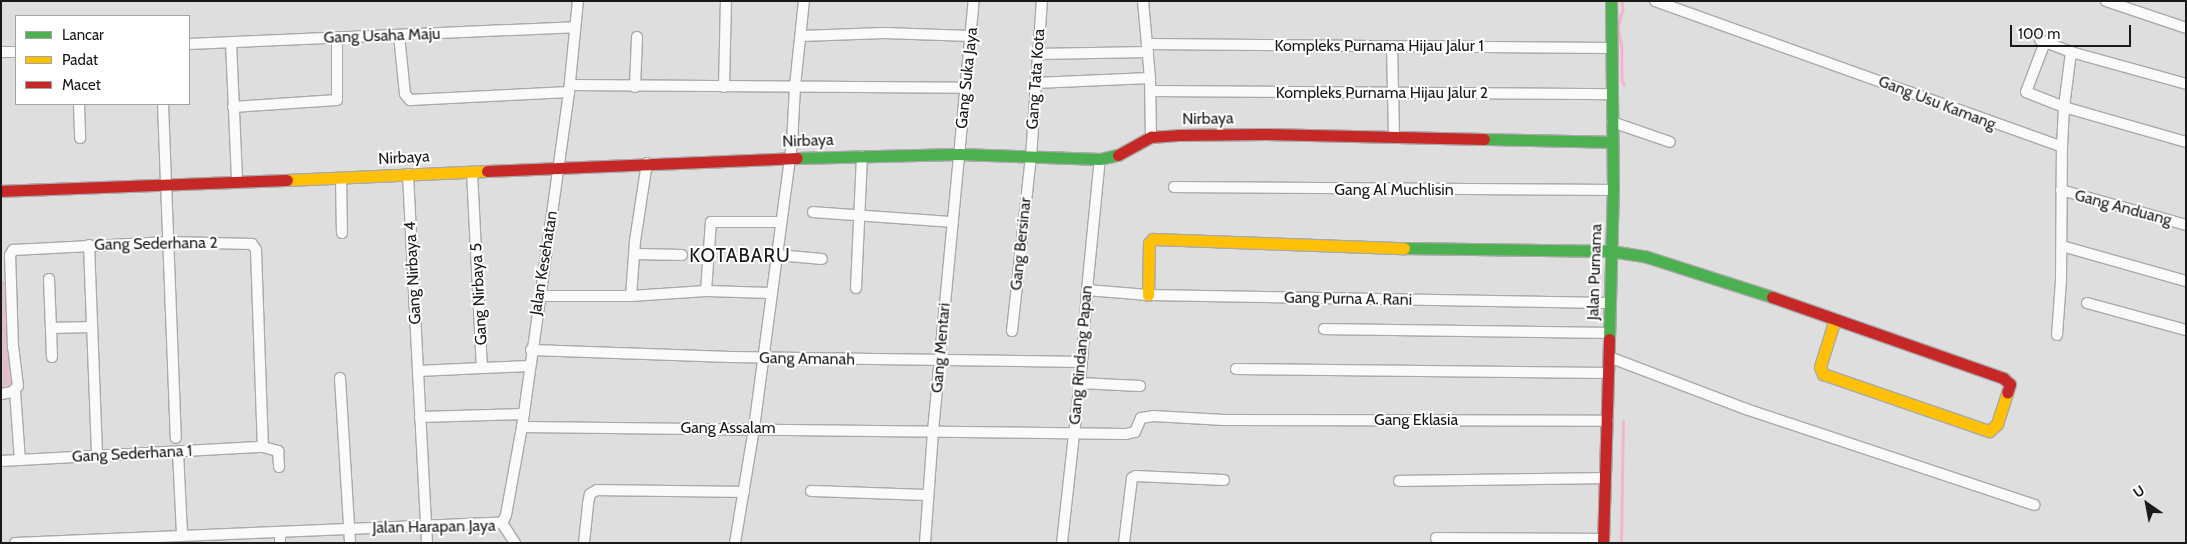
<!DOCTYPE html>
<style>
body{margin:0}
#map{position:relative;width:2187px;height:544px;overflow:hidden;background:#dfdede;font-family:Cabin,sans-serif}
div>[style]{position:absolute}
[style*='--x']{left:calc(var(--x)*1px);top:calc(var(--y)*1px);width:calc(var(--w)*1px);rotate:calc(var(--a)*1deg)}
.green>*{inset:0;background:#dfbfcb}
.stream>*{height:2.5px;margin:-1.25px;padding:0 1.25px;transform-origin:1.25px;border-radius:1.25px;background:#f3b5cd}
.roads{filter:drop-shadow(1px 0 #aaa9a9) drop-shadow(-1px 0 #aaa9a9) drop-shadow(0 1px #aaa9a9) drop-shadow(0 -1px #aaa9a9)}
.street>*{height:10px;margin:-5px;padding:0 5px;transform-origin:5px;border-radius:5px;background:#fafafa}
.fast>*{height:11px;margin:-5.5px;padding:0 5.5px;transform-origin:5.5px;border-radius:5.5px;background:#4caf50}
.slow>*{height:11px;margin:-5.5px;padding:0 5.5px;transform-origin:5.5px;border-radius:5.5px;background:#ffc107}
.jam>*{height:11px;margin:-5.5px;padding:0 5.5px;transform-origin:5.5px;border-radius:5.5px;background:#c62828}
span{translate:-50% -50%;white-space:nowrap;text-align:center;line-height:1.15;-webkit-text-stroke:4px #fff;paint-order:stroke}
.street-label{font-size:16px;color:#1a1919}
.quarter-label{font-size:19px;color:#1a1919;letter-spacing:1px}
.frame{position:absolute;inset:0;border:2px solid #1a1919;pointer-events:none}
.legend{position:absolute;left:15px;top:15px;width:175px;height:90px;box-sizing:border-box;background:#fff;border:1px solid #a3a3a3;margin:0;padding:6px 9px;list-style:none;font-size:15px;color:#1a1919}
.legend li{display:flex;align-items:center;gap:10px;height:25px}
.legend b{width:25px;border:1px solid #a3a3a3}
.north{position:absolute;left:2122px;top:479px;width:50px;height:50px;-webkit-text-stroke:4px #fff;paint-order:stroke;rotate:327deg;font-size:14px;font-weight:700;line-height:20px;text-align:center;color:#1a1919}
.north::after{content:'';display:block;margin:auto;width:18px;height:22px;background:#1a1919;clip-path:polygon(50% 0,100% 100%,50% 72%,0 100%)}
.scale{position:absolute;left:2010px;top:25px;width:121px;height:22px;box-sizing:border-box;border:2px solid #1a1919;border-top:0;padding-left:6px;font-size:15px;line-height:18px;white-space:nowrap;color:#1a1919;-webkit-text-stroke:4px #fff;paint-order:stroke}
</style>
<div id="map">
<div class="green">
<i style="clip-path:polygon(1px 281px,5px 281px,13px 389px,1px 390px)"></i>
</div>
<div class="stream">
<i style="--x:1622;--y:1;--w:9;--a:84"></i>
<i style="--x:1623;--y:10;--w:18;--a:106"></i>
<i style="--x:1618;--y:27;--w:20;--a:79"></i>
<i style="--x:1622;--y:47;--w:33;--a:90"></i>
<i style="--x:1622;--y:80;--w:5;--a:68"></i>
<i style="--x:1621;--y:543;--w:122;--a:-89.1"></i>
</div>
<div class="roads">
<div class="street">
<i style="--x:1143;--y:1;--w:77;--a:84.8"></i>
<i style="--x:1655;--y:1;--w:432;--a:19.7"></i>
<i style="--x:2062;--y:147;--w:40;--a:-87.1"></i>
<i style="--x:2064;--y:107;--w:127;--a:16"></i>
<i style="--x:2106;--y:1;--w:84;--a:18.6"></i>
<i style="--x:399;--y:35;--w:59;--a:84.2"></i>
<i style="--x:405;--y:94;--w:8;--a:50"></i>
<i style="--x:410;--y:100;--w:159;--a:-2.9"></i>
<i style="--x:801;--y:36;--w:83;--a:-2.1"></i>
<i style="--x:884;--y:33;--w:87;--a:2"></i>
<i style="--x:2040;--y:40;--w:33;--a:21"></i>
<i style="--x:2071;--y:52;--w:119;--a:15.5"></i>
<i style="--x:231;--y:42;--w:139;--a:87.5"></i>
<i style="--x:2045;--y:42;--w:53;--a:110.8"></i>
<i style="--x:2026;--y:92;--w:41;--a:21.5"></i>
<i style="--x:2064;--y:107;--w:55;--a:-82.7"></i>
<i style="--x:189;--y:44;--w:386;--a:-2.5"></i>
<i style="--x:1148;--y:44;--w:463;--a:0.5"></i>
<i style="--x:1392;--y:46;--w:91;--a:88.7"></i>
<i style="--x:1;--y:52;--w:15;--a:0"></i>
<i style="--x:1037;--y:54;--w:111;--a:-1"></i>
<i style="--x:1035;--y:83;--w:115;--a:-2.5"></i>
<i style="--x:1150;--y:78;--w:59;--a:89"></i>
<i style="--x:570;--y:85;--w:395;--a:0.4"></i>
<i style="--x:635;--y:87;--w:50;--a:-87.7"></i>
<i style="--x:724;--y:87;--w:86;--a:-88.7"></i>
<i style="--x:1151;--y:91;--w:461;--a:0.4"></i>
<i style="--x:79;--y:104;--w:34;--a:88"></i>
<i style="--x:163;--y:104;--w:334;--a:87.8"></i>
<i style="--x:233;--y:107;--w:104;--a:-3.9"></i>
<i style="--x:337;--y:100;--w:62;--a:-90"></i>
<i style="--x:1612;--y:122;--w:61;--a:19"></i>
<i style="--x:472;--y:172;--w:196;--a:87.1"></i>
<i style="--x:482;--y:368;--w:48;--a:-2.4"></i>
<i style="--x:408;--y:174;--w:197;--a:87.1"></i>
<i style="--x:341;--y:178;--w:55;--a:89"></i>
<i style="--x:1174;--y:187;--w:439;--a:0.4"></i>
<i style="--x:2061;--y:190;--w:130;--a:15.6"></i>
<i style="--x:813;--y:212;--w:140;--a:4.1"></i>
<i style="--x:89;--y:245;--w:211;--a:87.8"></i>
<i style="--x:2062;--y:246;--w:129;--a:15.8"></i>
<i style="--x:635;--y:254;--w:47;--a:1.2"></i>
<i style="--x:778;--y:255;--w:44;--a:5.2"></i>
<i style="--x:49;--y:279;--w:49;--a:87.7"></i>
<i style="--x:856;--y:288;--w:132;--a:-87.4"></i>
<i style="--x:1087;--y:290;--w:61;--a:4.7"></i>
<i style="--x:1148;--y:295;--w:462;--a:1"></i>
<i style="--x:706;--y:291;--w:69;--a:-85.9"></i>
<i style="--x:711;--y:222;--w:69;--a:0"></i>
<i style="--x:540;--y:296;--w:91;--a:0"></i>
<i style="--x:631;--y:296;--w:75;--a:-3.8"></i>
<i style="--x:706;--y:291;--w:65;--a:1.8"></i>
<i style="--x:631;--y:296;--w:55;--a:-85.8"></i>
<i style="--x:635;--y:241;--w:79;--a:-81.3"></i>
<i style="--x:2087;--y:303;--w:103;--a:15.3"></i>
<i style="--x:1324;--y:329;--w:285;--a:0.8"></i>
<i style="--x:1012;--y:331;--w:175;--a:-83.8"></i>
<i style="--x:1031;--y:157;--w:156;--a:-86"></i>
<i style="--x:2057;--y:335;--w:54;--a:-85.8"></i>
<i style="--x:2061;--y:281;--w:134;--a:-89.6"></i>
<i style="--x:531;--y:350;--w:200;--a:2"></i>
<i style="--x:731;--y:357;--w:351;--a:0.8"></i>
<i style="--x:52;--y:357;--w:29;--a:-92"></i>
<i style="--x:51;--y:328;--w:41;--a:-1.4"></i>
<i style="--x:1609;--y:357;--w:147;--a:20.8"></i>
<i style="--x:1746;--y:409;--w:304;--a:18.4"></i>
<i style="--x:1236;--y:369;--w:373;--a:0.6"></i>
<i style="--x:340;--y:378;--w:165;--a:86.5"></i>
<i style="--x:1079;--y:383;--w:61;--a:2.8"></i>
<i style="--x:15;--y:391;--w:69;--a:85.9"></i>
<i style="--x:1;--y:394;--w:11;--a:-10"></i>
<i style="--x:12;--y:392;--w:8;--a:-45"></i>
<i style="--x:18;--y:386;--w:38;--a:-97"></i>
<i style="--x:13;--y:348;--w:93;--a:-91.8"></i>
<i style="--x:10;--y:255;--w:6;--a:-59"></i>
<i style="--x:13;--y:250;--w:156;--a:-2.9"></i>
<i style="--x:169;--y:242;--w:83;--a:1.4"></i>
<i style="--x:252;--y:244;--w:7;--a:56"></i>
<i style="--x:256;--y:250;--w:197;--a:88"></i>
<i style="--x:420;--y:417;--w:104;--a:-1.7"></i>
<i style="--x:522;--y:427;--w:604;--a:0.66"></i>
<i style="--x:1126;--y:434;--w:9;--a:-13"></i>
<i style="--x:1135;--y:432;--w:15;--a:-67"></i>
<i style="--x:1141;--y:418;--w:12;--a:-9"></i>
<i style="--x:1153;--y:416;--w:71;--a:3.2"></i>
<i style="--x:1224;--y:420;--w:384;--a:0.1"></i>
<i style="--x:178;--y:452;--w:83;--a:87.2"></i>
<i style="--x:1;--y:461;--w:262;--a:-3.1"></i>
<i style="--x:263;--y:447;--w:16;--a:15"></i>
<i style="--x:278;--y:451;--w:16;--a:86"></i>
<i style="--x:1399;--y:481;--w:207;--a:-0.8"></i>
<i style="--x:811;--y:491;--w:117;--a:2"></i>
<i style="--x:502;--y:523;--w:9;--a:-63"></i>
<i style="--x:506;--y:515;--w:89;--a:-79.7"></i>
<i style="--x:522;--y:427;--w:338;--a:-82"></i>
<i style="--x:569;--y:92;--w:91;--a:-84.4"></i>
<i style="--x:280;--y:533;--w:10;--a:90"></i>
<i style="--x:1436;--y:538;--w:167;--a:0.3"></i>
<i style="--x:15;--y:543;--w:487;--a:-2.4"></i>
<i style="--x:502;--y:523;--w:24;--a:57"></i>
<i style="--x:427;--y:543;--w:172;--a:-93"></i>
<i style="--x:418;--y:371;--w:64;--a:-2.7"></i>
<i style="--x:584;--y:543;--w:39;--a:-84"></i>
<i style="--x:588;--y:504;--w:10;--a:-79"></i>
<i style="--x:590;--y:494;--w:8;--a:-30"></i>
<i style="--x:597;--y:490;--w:147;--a:0.8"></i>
<i style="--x:735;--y:543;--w:117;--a:-80.6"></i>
<i style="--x:754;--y:428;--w:287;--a:-82.4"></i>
<i style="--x:792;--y:144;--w:58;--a:-87"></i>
<i style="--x:795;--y:86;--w:85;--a:-84"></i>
<i style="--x:925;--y:543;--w:112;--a:-85.9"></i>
<i style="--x:933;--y:431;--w:432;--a:-84.6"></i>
<i style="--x:1062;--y:543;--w:182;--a:-83.7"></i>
<i style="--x:1082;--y:362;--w:72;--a:-86"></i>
<i style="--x:1087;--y:290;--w:124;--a:-84.4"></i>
<i style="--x:1124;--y:543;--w:65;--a:-83"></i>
<i style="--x:1132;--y:478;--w:4;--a:-27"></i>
<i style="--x:1136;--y:476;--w:88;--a:2.6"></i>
</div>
<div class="fast">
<i style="--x:1484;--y:139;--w:128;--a:1.3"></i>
<i style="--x:797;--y:158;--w:162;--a:-1.4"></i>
<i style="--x:959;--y:154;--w:141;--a:2"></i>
<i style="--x:1100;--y:159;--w:18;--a:-13"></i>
<i style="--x:1404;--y:248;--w:207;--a:0.8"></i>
<i style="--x:1611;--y:251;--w:36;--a:9"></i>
<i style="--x:1647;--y:257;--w:131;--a:17.7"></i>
<i style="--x:1609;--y:339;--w:149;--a:-88.5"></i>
<i style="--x:1613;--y:190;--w:189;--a:-90.6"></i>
</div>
<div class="slow">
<i style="--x:287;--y:180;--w:200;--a:-2.6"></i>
<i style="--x:1148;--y:295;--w:52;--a:-88.9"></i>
<i style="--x:1149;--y:243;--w:6;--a:-45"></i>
<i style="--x:1153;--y:239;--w:251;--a:2.1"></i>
<i style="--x:1835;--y:319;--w:50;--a:107.4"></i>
<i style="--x:1820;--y:367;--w:8;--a:67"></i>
<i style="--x:1823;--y:374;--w:176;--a:19"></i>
<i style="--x:1989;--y:431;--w:11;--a:-41"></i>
<i style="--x:1997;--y:424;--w:33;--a:-72"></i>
</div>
<div class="jam">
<i style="--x:1118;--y:155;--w:38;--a:-29"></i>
<i style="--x:1151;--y:137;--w:27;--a:-4"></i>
<i style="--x:1178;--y:135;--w:88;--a:-0.7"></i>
<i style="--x:1266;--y:134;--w:218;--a:1.3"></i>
<i style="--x:487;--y:171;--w:310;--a:-2.4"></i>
<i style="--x:1;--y:191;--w:286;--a:-2.2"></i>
<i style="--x:1772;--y:297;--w:245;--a:19.3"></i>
<i style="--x:2003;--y:378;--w:9;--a:41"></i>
<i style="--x:2010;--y:384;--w:9;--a:108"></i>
<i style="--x:1603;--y:543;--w:204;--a:-88.3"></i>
</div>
</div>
<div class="street-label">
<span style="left:382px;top:36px;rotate:-2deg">Gang Usaha Maju</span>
<span style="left:1379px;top:46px">Kompleks Purnama Hijau Jalur 1</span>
<span style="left:967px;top:78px;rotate:-84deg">Gang Suka Jaya</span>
<span style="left:1036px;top:79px;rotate:-86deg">Gang Tata Kota</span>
<span style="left:1382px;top:93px">Kompleks Purnama Hijau Jalur 2</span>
<span style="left:1937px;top:103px;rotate:21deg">Gang Usu Kamang</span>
<span style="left:1208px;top:119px;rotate:-1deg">Nirbaya</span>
<span style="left:808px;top:141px;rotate:-2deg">Nirbaya</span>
<span style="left:404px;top:158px;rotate:-3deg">Nirbaya</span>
<span style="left:1394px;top:190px">Gang Al Muchlisin</span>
<span style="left:2123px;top:208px;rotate:15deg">Gang Anduang</span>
<span style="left:156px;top:244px;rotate:-1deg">Gang Sederhana 2</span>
<span style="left:1021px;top:244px;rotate:-84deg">Gang Bersinar</span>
<span style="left:544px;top:263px;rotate:-81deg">Jalan Kesehatan</span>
<span style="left:1595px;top:272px;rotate:-88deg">Jalan Purnama</span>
<span style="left:413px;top:273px;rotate:-93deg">Gang Nirbaya 4</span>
<span style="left:479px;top:294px;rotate:-93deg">Gang Nirbaya 5</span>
<span style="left:1348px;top:299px;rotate:1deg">Gang Purna A. Rani</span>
<span style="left:941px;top:348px;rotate:-85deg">Gang Mentari</span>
<span style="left:1081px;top:355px;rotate:-85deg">Gang Rindang Papan</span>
<span style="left:807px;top:359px;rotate:1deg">Gang Amanah</span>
<span style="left:1416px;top:420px">Gang Eklasia</span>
<span style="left:728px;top:428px">Gang Assalam</span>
<span style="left:132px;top:454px;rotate:-3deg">Gang Sederhana 1</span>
<span style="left:434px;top:527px;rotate:-1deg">Jalan Harapan Jaya</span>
</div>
<div class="quarter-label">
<span style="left:740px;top:256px">KOTABARU</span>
</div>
<div class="frame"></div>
<ul class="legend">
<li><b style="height:6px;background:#4caf50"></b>Lancar</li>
<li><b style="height:6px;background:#ffc107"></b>Padat</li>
<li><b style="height:6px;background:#c62828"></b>Macet</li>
</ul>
<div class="north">U</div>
<div class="scale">100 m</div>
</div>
